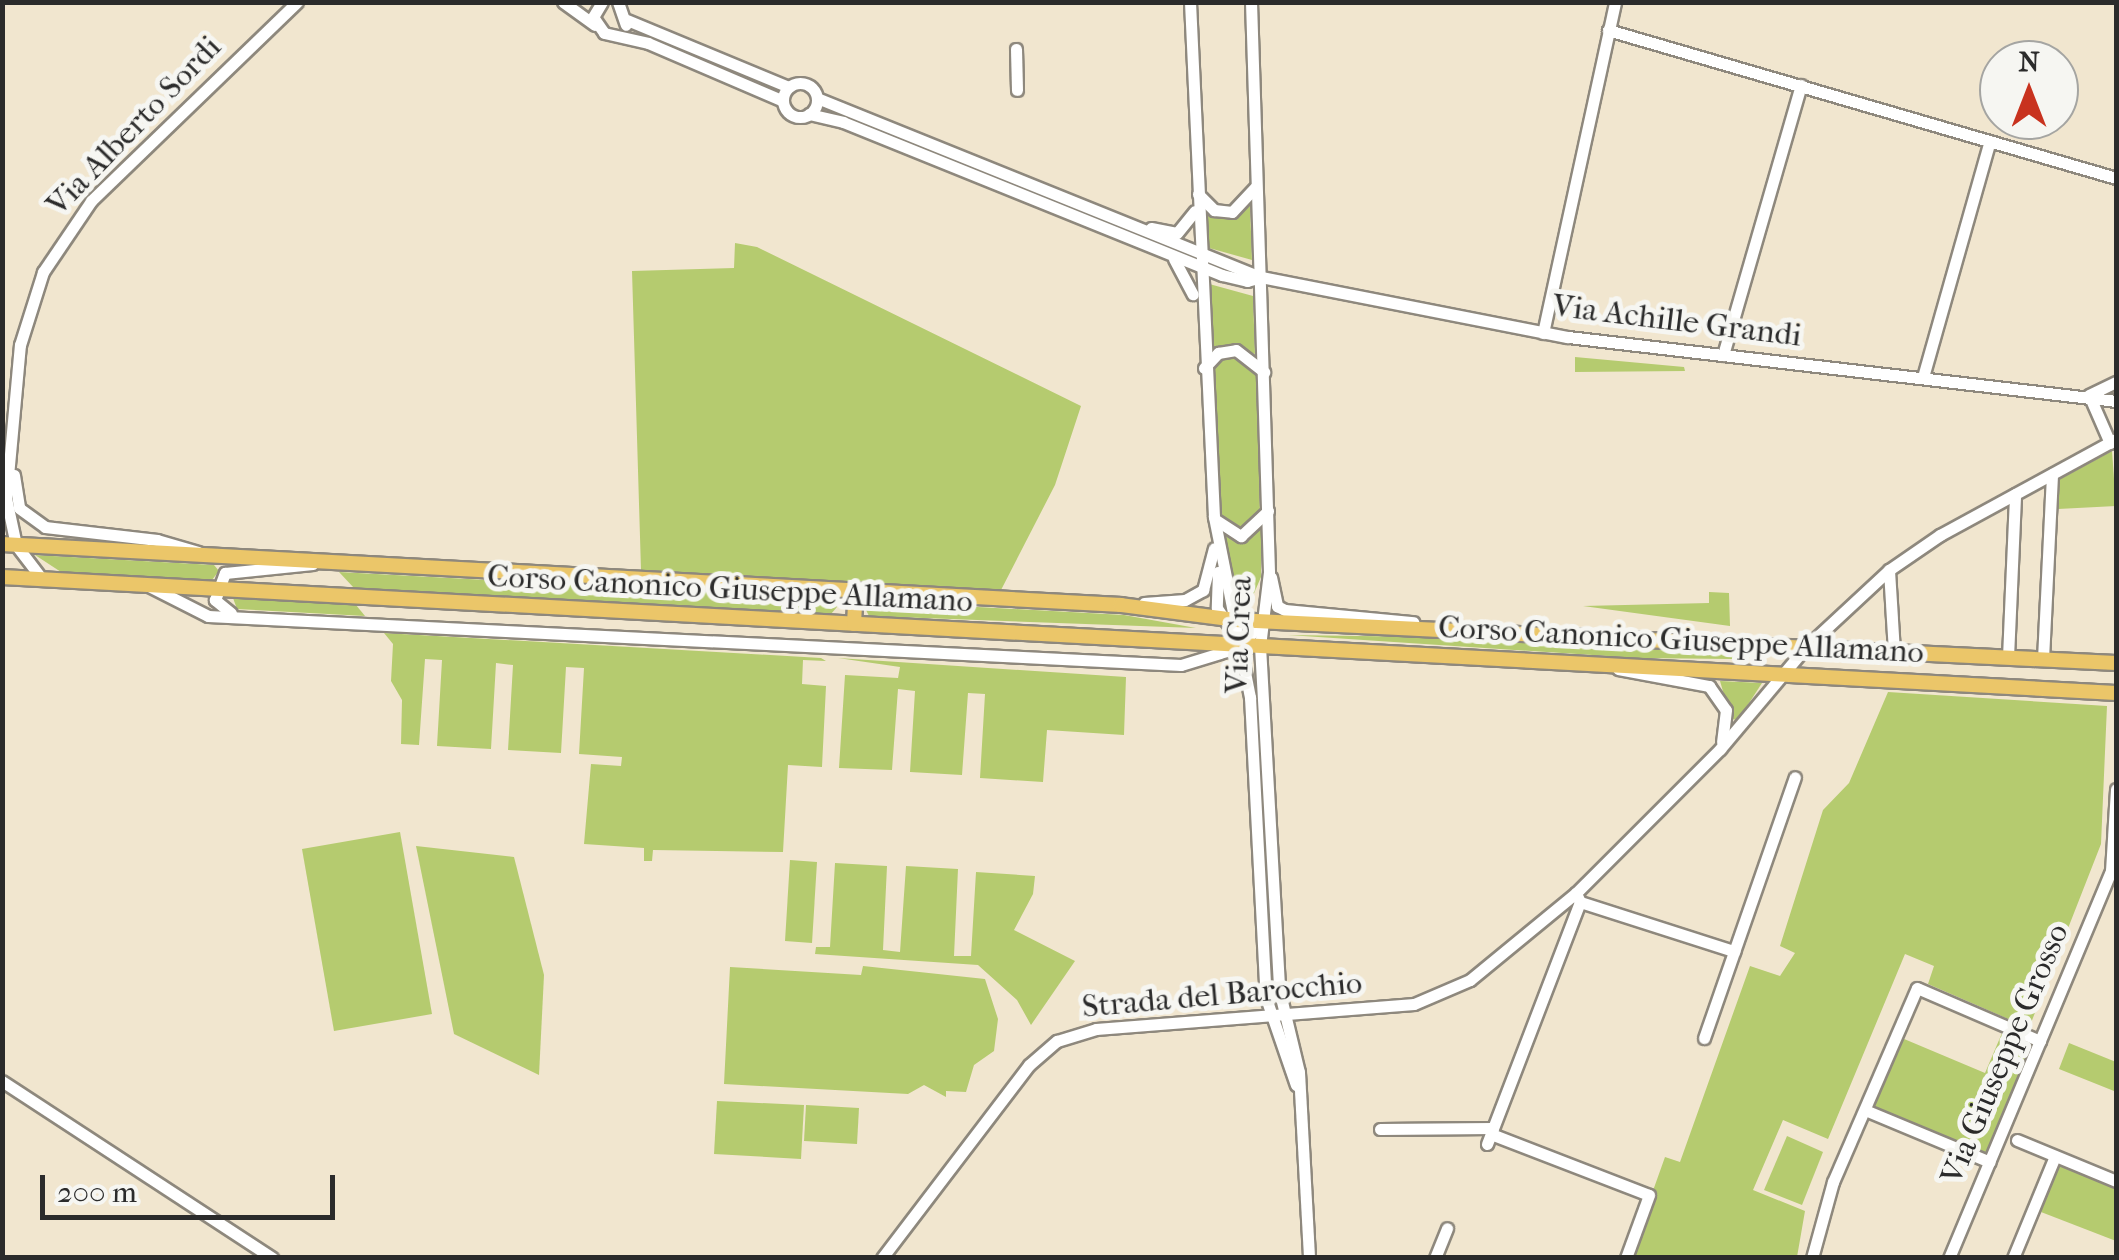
<!DOCTYPE html>
<style>
body{margin:0}
#map{position:relative;width:2119px;height:1260px;overflow:hidden;background:#f1e6cf;font-family:"IM FELL French Canon",serif}
div>[style]{position:absolute}
[style*='--x']{left:calc(var(--x)*1px);top:calc(var(--y)*1px);width:calc(var(--w)*1px);rotate:calc(var(--a)*1deg)}
.green>*{inset:0;background:#b5cb6f}
.roads{filter:drop-shadow(2px 0 #8e887d) drop-shadow(-2px 0 #8e887d) drop-shadow(0 2px #8e887d) drop-shadow(0 -2px #8e887d)}
.minor>*{height:11px;margin:-5.5px;padding:0 5.5px;transform-origin:5.5px;border-radius:5.5px;background:#fff}
.minor>.ring{margin:-5.5px;padding:0;box-sizing:content-box;background:none;border:11px solid #fff;border-radius:50%}
.major>*{height:14px;margin:-7px;padding:0 7px;transform-origin:7px;border-radius:7px;background:#ebc669}
span{translate:-50% -50%;white-space:nowrap;text-align:center;line-height:1.15;-webkit-text-stroke:10px #f6f6f2;paint-order:stroke}
.street-label{font-size:32px;color:#2b2b2b}
.frame{position:absolute;inset:0;border:5px solid #2b2b2b;pointer-events:none}
.north{position:absolute;left:1979px;top:40px;width:100px;height:100px;box-sizing:border-box;background:#f6f6f2;border:2px solid #a5a5a2;border-radius:50%;rotate:0deg;font-size:28px;font-weight:700;line-height:40px;text-align:center;color:#2b2b2b}
.north::after{content:'';display:block;margin:auto;width:35px;height:45px;background:#c8321e;clip-path:polygon(50% 0,100% 100%,50% 72%,0 100%)}
.scale{position:absolute;left:40px;top:1175px;width:295px;height:45px;box-sizing:border-box;border:5px solid #2b2b2b;border-top:0;padding-left:12px;font-size:30px;line-height:35px;white-space:nowrap;color:#2b2b2b;-webkit-text-stroke:8px #f6f6f2;paint-order:stroke}
</style>
<div id="map">
<div class="green">
<i style="clip-path:polygon(1250px 204px,1252px 260px,1202px 246px,1201px 216px,1235px 215px)"></i>
<i style="clip-path:polygon(735px 243px,757px 247px,1081px 406px,1055px 485px,1001px 590px,641px 570px,632px 271px,734px 268px)"></i>
<i style="clip-path:polygon(1202px 282px,1253px 296px,1255px 354px,1234px 345px,1211px 351px)"></i>
<i style="clip-path:polygon(1233px 354px,1257px 375px,1260px 515px,1240px 533px,1219px 519px,1211px 368px)"></i>
<i style="clip-path:polygon(1575px 357px,1684px 367px,1685px 371px,1575px 372px)"></i>
<i style="clip-path:polygon(2112px 451px,2116px 506px,2058px 509px,2060px 479px)"></i>
<i style="clip-path:polygon(1261px 529px,1261px 577px,1246px 612px,1232px 587px,1220px 532px,1245px 539px)"></i>
<i style="clip-path:polygon(35px 555px,214px 565px,219px 571px,212px 580px,61px 572px)"></i>
<i style="clip-path:polygon(339px 572px,832px 599px,837px 607px,831px 614px,354px 588px)"></i>
<i style="clip-path:polygon(1709px 592px,1729px 593px,1730px 626px,1583px 606px,1709px 603px)"></i>
<i style="clip-path:polygon(233px 598px,356px 605px,365px 616px,237px 609px)"></i>
<i style="clip-path:polygon(870px 601px,1124px 615px,1196px 628px,869px 616px,865px 608px)"></i>
<i style="clip-path:polygon(384px 633px,821px 658px,826px 661px,803px 660px,802px 684px,826px 686px,822px 767px,788px 765px,783px 852px,653px 850px,652px 861px,644px 861px,644px 848px,584px 844px,591px 764px,621px 766px,622px 757px,579px 754px,584px 668px,566px 667px,561px 753px,508px 750px,513px 665px,496px 663px,491px 749px,437px 746px,442px 660px,425px 659px,419px 745px,401px 744px,402px 700px,391px 681px,393px 644px)"></i>
<i style="clip-path:polygon(1288px 635px,1431px 637px,1733px 653px,1732px 659px,1638px 658px)"></i>
<i style="clip-path:polygon(838px 658px,1126px 677px,1124px 735px,1047px 730px,1043px 782px,980px 778px,985px 694px,968px 693px,962px 775px,910px 772px,915px 691px,898px 689px,892px 770px,839px 768px,845px 675px,898px 678px,900px 667px)"></i>
<i style="clip-path:polygon(1720px 681px,1762px 683px,1738px 720px,1731px 719px)"></i>
<i style="clip-path:polygon(1888px 692px,2107px 706px,2101px 844px,2029px 1028px,1928px 984px,1934px 966px,1905px 954px,1828px 1139px,1783px 1120px,1753px 1190px,1805px 1211px,1797px 1257px,1629px 1258px,1665px 1157px,1680px 1162px,1750px 966px,1780px 976px,1795px 953px,1780px 946px,1823px 810px,1849px 783px)"></i>
<i style="clip-path:polygon(400px 832px,432px 1014px,334px 1031px,302px 849px)"></i>
<i style="clip-path:polygon(416px 846px,514px 857px,544px 975px,539px 1075px,454px 1034px)"></i>
<i style="clip-path:polygon(790px 860px,817px 862px,812px 943px,785px 941px)"></i>
<i style="clip-path:polygon(835px 863px,887px 866px,883px 950px,900px 952px,906px 866px,958px 869px,954px 956px,971px 956px,976px 872px,1035px 876px,1033px 894px,1014px 930px,1075px 961px,1031px 1025px,1017px 1000px,978px 965px,815px 954px,816px 947px,830px 947px)"></i>
<i style="clip-path:polygon(863px 966px,985px 979px,998px 1019px,994px 1051px,974px 1065px,966px 1092px,946px 1091px,946px 1097px,924px 1085px,908px 1094px,724px 1084px,730px 967px,861px 975px)"></i>
<i style="clip-path:polygon(2005px 1026px,2040px 1041px,1990px 1162px,1865px 1110px,1897px 1036px,1985px 1073px)"></i>
<i style="clip-path:polygon(2069px 1043px,2116px 1062px,2114px 1091px,2059px 1069px)"></i>
<i style="clip-path:polygon(717px 1101px,804px 1105px,801px 1159px,714px 1154px)"></i>
<i style="clip-path:polygon(806px 1105px,859px 1108px,857px 1144px,804px 1141px)"></i>
<i style="clip-path:polygon(1787px 1136px,1823px 1152px,1802px 1205px,1764px 1190px)"></i>
<i style="clip-path:polygon(2059px 1165px,2116px 1188px,2116px 1241px,2041px 1212px)"></i>
</div>
<div class="roads">
<div class="minor">
<i style="--x:563;--y:2;--w:39;--a:36"></i>
<i style="--x:602;--y:2;--w:17;--a:121"></i>
<i style="--x:593;--y:17;--w:19;--a:55"></i>
<i style="--x:604;--y:33;--w:45;--a:12.8"></i>
<i style="--x:648;--y:43;--w:147;--a:23.2"></i>
<i style="--x:618;--y:2;--w:24;--a:71"></i>
<i style="--x:1190;--y:2;--w:516;--a:87.33"></i>
<i style="--x:1214;--y:517;--w:184;--a:78.7"></i>
<i style="--x:1250;--y:697;--w:301;--a:87"></i>
<i style="--x:1266;--y:998;--w:92;--a:71"></i>
<i style="--x:1251;--y:2;--w:570;--a:88.19"></i>
<i style="--x:1269;--y:572;--w:75;--a:96.9"></i>
<i style="--x:1260;--y:646;--w:344;--a:86.8"></i>
<i style="--x:1279;--y:989;--w:85;--a:76.5"></i>
<i style="--x:1299;--y:1072;--w:186;--a:86.9"></i>
<i style="--x:627;--y:20;--w:175;--a:22.5"></i>
<i style="--x:1608;--y:30;--w:529;--a:16.24"></i>
<i style="--x:1016;--y:49;--w:41;--a:88.6"></i>
<i class="ring" style="left:783px;top:83px;width:23px;height:23px"></i>
<i style="--x:817;--y:98;--w:479;--a:22"></i>
<i style="--x:1261;--y:277;--w:313;--a:11.1"></i>
<i style="--x:1568;--y:337;--w:552;--a:6.66"></i>
<i style="--x:809;--y:114;--w:35;--a:13"></i>
<i style="--x:843;--y:122;--w:409;--a:22"></i>
<i style="--x:1222;--y:275;--w:26;--a:13"></i>
<i style="--x:1247;--y:281;--w:15;--a:-16"></i>
<i style="--x:1198;--y:194;--w:23;--a:45"></i>
<i style="--x:1214;--y:210;--w:18;--a:6"></i>
<i style="--x:1232;--y:212;--w:34;--a:-47"></i>
<i style="--x:1151;--y:228;--w:26;--a:11"></i>
<i style="--x:1177;--y:233;--w:28;--a:-51"></i>
<i style="--x:1174;--y:259;--w:40;--a:62"></i>
<i style="--x:1543;--y:333;--w:339;--a:-77.7"></i>
<i style="--x:1723;--y:355;--w:281;--a:-73.9"></i>
<i style="--x:1204;--y:368;--w:21;--a:-47"></i>
<i style="--x:1218;--y:353;--w:18;--a:-9"></i>
<i style="--x:1236;--y:350;--w:36;--a:38"></i>
<i style="--x:1923;--y:377;--w:245;--a:-74.2"></i>
<i style="--x:2110;--y:443;--w:52;--a:-113.6"></i>
<i style="--x:2089;--y:395;--w:30;--a:-26"></i>
<i style="--x:14;--y:475;--w:33;--a:81"></i>
<i style="--x:19;--y:508;--w:32;--a:36"></i>
<i style="--x:45;--y:527;--w:113;--a:6.6"></i>
<i style="--x:157;--y:540;--w:43;--a:16.3"></i>
<i style="--x:1216;--y:520;--w:30;--a:33"></i>
<i style="--x:1241;--y:536;--w:37;--a:-43"></i>
<i style="--x:1889;--y:570;--w:81;--a:86.5"></i>
<i style="--x:1218;--y:572;--w:36;--a:92"></i>
<i style="--x:1217;--y:608;--w:40;--a:56"></i>
<i style="--x:1271;--y:577;--w:30;--a:78"></i>
<i style="--x:1277;--y:606;--w:9;--a:27"></i>
<i style="--x:1285;--y:610;--w:129;--a:5.4"></i>
<i style="--x:42;--y:579;--w:43;--a:-127.4"></i>
<i style="--x:16;--y:545;--w:48;--a:-102"></i>
<i style="--x:6;--y:498;--w:154;--a:-84.8"></i>
<i style="--x:20;--y:345;--w:77;--a:-72.5"></i>
<i style="--x:43;--y:272;--w:86;--a:-55.9"></i>
<i style="--x:91;--y:201;--w:286;--a:-44"></i>
<i style="--x:147;--y:585;--w:68;--a:26.9"></i>
<i style="--x:208;--y:616;--w:974;--a:2.88"></i>
<i style="--x:1181;--y:665;--w:65;--a:-17"></i>
<i style="--x:1243;--y:646;--w:30;--a:-56"></i>
<i style="--x:1144;--y:603;--w:41;--a:-4.2"></i>
<i style="--x:1185;--y:600;--w:21;--a:-29"></i>
<i style="--x:1203;--y:590;--w:43;--a:-75.3"></i>
<i style="--x:231;--y:613;--w:21;--a:-141"></i>
<i style="--x:215;--y:600;--w:29;--a:-70"></i>
<i style="--x:225;--y:573;--w:88;--a:-5.8"></i>
<i style="--x:2008;--y:657;--w:163;--a:-87.5"></i>
<i style="--x:2043;--y:659;--w:185;--a:-87.2"></i>
<i style="--x:1618;--y:669;--w:93;--a:10.6"></i>
<i style="--x:1709;--y:686;--w:29;--a:55"></i>
<i style="--x:1726;--y:710;--w:32;--a:97"></i>
<i style="--x:1580;--y:902;--w:162;--a:17.7"></i>
<i style="--x:1704;--y:1038;--w:276;--a:-70.8"></i>
<i style="--x:2;--y:1081;--w:323;--a:33.2"></i>
<i style="--x:1865;--y:1110;--w:135;--a:22.6"></i>
<i style="--x:1380;--y:1129;--w:113;--a:-0.5"></i>
<i style="--x:1491;--y:1134;--w:169;--a:21.1"></i>
<i style="--x:1649;--y:1195;--w:67;--a:110.1"></i>
<i style="--x:2017;--y:1140;--w:107;--a:22.5"></i>
<i style="--x:1487;--y:1144;--w:259;--a:-69"></i>
<i style="--x:1580;--y:902;--w:10;--a:-114"></i>
<i style="--x:882;--y:1258;--w:243;--a:-52.7"></i>
<i style="--x:1029;--y:1065;--w:37;--a:-41"></i>
<i style="--x:1057;--y:1041;--w:41;--a:-17.1"></i>
<i style="--x:1096;--y:1029;--w:319;--a:-4.5"></i>
<i style="--x:1414;--y:1004;--w:61;--a:-23.2"></i>
<i style="--x:1470;--y:980;--w:137;--a:-39.4"></i>
<i style="--x:1576;--y:893;--w:204;--a:-45"></i>
<i style="--x:1720;--y:749;--w:132;--a:-49.9"></i>
<i style="--x:1805;--y:648;--w:115;--a:-42.9"></i>
<i style="--x:1889;--y:570;--w:62;--a:-34.5"></i>
<i style="--x:1940;--y:535;--w:200;--a:-28.6"></i>
<i style="--x:1435;--y:1258;--w:32;--a:-68"></i>
<i style="--x:1812;--y:1258;--w:79;--a:-74.6"></i>
<i style="--x:1833;--y:1182;--w:211;--a:-66.6"></i>
<i style="--x:1917;--y:988;--w:134;--a:23.3"></i>
<i style="--x:1949;--y:1258;--w:420;--a:-67.3"></i>
<i style="--x:2111;--y:871;--w:82;--a:-86.5"></i>
<i style="--x:2013;--y:1258;--w:110;--a:-67.6"></i>
</div>
<div class="major">
<i style="--x:2;--y:544;--w:1121;--a:3.12"></i>
<i style="--x:1121;--y:605;--w:116;--a:7.4"></i>
<i style="--x:1236;--y:620;--w:881;--a:2.8"></i>
<i style="--x:2;--y:577;--w:2117;--a:3.14"></i>
<i style="--x:854;--y:624;--w:33;--a:-87"></i>
</div>
</div>
<div class="street-label">
<span style="left:134px;top:126px;rotate:-46deg">Via Alberto Sordi</span>
<span style="left:1677px;top:321px;rotate:7deg">Via Achille Grandi</span>
<span style="left:730px;top:589px;rotate:3deg">Corso Canonico Giuseppe Allamano</span>
<span style="left:1239px;top:635px;rotate:-88deg">Via Crea</span>
<span style="left:1681px;top:640px;rotate:3deg">Corso Canonico Giuseppe Allamano</span>
<span style="left:1222px;top:995px;rotate:-5deg">Strada del Barocchio</span>
<span style="left:2005px;top:1054px;rotate:-67deg">Via Giuseppe Grosso</span>
</div>
<div class="frame"></div>
<div class="north">N</div>
<div class="scale">200 m</div>
</div>
